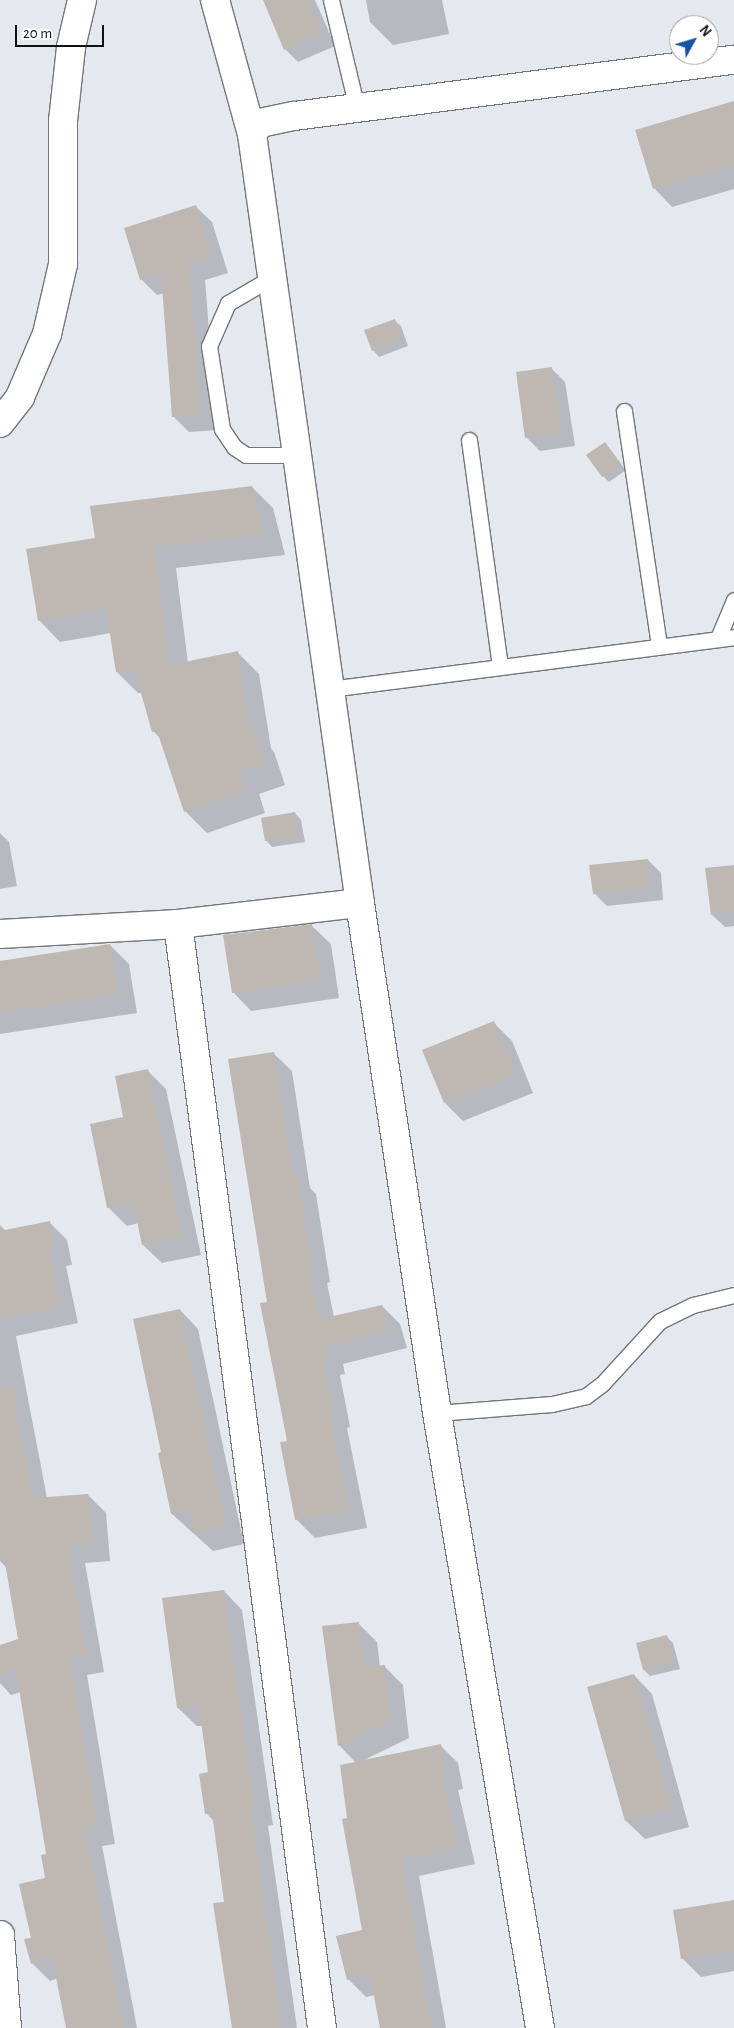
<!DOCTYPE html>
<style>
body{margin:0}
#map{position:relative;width:734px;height:2028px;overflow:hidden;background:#e4e9f0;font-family:"Alegreya Sans",sans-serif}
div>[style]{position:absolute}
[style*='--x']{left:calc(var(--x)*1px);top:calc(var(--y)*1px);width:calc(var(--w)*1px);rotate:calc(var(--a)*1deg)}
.shadow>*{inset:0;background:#0003}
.building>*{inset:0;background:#beb7b2}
.roads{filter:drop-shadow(1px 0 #72767c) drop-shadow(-1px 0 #72767c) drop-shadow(0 1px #72767c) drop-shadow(0 -1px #72767c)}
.lane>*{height:15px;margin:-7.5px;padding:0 7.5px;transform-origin:7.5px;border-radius:7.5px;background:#fff}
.street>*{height:28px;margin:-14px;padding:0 14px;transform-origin:14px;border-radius:14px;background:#fff}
.highway>*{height:28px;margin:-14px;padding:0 14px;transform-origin:14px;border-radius:14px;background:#fff}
span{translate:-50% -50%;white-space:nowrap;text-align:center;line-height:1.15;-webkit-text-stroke:4px #fff;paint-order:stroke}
.north{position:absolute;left:669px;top:15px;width:50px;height:50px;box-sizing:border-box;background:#fff;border:1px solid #9fa0a1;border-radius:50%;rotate:51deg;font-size:14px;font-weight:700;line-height:20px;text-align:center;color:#0f1113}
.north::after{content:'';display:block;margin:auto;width:18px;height:22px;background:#1554a4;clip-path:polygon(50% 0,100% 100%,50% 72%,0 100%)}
.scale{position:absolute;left:15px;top:25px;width:89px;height:22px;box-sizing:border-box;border:2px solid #0f1113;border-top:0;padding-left:6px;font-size:15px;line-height:18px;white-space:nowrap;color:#0f1113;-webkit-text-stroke:4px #fff;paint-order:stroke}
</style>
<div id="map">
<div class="shadow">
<i style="clip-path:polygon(264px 0,315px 0,335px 46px,298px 62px,285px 49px)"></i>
<i style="clip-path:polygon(366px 0,442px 0,449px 34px,393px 45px,370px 22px)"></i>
<i style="clip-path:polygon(734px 102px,734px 189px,672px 207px,654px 188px)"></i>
<i style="clip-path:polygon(196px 207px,212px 222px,228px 273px,205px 280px,217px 430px,189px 432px,173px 416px,164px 293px,157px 295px,141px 279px)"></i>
<i style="clip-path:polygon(394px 320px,401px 326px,408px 346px,379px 357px,373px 350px)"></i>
<i style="clip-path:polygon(552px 369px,565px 382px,575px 446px,540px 451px,527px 438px,517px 374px)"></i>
<i style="clip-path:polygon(605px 443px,626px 470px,609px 482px,603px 476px)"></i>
<i style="clip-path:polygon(252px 487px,273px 508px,285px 555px,176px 568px,188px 663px,238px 653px,259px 674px,271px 748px,274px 752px,285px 785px,259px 794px,265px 813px,207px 833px,186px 812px,162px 740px,153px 731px,142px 693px,138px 693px,117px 672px,111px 633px,60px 642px,39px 620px,96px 539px)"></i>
<i style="clip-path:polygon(295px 813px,301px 820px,305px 842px,272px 847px,266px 840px)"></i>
<i style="clip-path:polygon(0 833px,9px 842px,17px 886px,0 889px)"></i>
<i style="clip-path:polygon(648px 860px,661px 873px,663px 900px,607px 906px,594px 893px)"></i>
<i style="clip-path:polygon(734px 866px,734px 926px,725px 927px,712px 915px)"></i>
<i style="clip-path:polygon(312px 926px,331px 944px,339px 998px,251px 1011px,233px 992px)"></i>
<i style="clip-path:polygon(110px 945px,129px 964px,137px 1013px,0 1034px,0 962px)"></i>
<i style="clip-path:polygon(494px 1023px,512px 1041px,533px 1093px,463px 1121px,445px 1103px)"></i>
<i style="clip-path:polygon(273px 1053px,292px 1071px,310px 1188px,316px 1194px,330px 1282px,327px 1283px,334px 1317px,382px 1306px,400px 1324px,407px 1348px,343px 1364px,345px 1374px,340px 1375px,350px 1427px,347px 1428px,367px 1528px,315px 1538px,297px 1520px,288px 1442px,268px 1303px)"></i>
<i style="clip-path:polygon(148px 1071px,166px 1089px,201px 1255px,162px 1263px,143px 1245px,139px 1223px,127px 1226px,108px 1207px,125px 1118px)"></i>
<i style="clip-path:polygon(49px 1222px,67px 1240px,72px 1265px,66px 1266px,78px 1323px,16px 1336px,47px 1498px,88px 1495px,106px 1513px,110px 1561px,85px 1563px,104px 1672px,87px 1675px,115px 1844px,102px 1846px,137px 2028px,67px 2028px,58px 1978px,50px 1981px,32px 1963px,32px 1938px,47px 1879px,47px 1855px,21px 1692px,11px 1695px,0 1683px,0 1646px,19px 1640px,7px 1568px,0 1561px,0 1225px,6px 1231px)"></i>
<i style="clip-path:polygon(180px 1310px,198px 1329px,244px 1544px,213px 1551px,172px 1514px,163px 1453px)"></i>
<i style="clip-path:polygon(224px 1591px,242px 1610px,273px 1825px,268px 1826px,297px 2028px,233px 2028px,226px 1903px,214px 1821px,206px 1813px,210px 1773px,203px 1726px,197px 1726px,178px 1708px,163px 1599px)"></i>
<i style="clip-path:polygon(358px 1623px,377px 1642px,380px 1667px,384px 1666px,403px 1685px,409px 1738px,364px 1760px,440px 1745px,458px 1763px,463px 1789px,458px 1790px,475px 1864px,419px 1876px,446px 2028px,381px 2028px,375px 1995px,366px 1997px,348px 1979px,364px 1931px,348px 1819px,356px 1763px,339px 1745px)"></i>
<i style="clip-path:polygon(667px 1637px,673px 1643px,680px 1669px,650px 1676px,644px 1670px,637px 1644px)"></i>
<i style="clip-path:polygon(634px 1675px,652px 1694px,689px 1827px,645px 1839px,626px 1821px)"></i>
<i style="clip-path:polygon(734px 1901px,734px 1971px,701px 1977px,682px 1958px)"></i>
</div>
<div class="building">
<i style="clip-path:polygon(263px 0,308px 0,323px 33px,284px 50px)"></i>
<i style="clip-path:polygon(734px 101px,734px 165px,653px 189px,635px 130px)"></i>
<i style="clip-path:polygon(196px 205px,213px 257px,189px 264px,201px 415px,172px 417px,161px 273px,140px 280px,124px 228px)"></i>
<i style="clip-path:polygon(395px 319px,403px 339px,372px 351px,364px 330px)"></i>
<i style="clip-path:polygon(552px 367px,562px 433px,525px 438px,516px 372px)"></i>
<i style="clip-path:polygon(605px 442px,620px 463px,602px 477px,586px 455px)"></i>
<i style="clip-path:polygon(252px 486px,264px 534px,155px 547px,170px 665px,238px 651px,250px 730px,253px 729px,265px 763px,238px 772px,245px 792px,184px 812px,157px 731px,152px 732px,135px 672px,116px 672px,106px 609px,38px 621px,26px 549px,95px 538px,90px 506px)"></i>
<i style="clip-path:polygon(295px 812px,299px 836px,265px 841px,261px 818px)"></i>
<i style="clip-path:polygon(648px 859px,651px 887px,593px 894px,589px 865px)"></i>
<i style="clip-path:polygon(734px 865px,734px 912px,711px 915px,705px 868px)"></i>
<i style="clip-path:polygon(312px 924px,321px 980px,232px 993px,223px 935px)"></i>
<i style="clip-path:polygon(110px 944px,119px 994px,0 1013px,0 961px)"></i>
<i style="clip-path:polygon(494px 1021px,516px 1074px,444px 1103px,422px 1050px)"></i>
<i style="clip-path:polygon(274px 1052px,293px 1175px,298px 1174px,312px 1264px,309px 1265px,320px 1319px,382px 1305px,389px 1330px,326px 1346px,328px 1356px,323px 1357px,332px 1409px,329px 1410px,349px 1510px,295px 1520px,280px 1442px,287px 1441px,260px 1303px,267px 1302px,228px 1059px)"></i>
<i style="clip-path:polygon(148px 1069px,183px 1237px,142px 1245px,133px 1202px,107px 1208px,90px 1124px,123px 1117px,115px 1076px)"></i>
<i style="clip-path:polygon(50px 1221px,55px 1248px,49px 1249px,61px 1306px,0 1319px,0 1231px)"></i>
<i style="clip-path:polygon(180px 1309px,226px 1526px,193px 1533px,189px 1511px,171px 1514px,158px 1453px,161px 1452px,133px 1319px)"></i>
<i style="clip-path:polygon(12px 1386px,33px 1498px,88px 1494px,93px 1543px,68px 1545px,87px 1655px,70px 1658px,98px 1826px,85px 1828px,124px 2028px,66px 2028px,52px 1957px,31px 1964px,24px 1939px,31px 1938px,19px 1884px,45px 1878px,41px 1855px,46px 1854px,16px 1670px,0 1675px,0 1645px,18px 1639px,4px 1557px,0 1558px,0 1387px)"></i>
<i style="clip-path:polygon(224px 1590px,255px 1807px,251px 1807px,282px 2028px,232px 2028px,213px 1903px,224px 1902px,212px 1813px,205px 1814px,199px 1774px,208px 1772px,199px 1706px,177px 1708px,162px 1598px)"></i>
<i style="clip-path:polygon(359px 1622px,364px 1667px,385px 1665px,391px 1719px,338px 1746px,322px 1626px)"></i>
<i style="clip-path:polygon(667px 1635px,674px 1663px,643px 1670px,636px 1643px)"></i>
<i style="clip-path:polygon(634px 1674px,672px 1808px,625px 1821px,587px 1687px)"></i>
<i style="clip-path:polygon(441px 1744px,446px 1772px,441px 1773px,458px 1847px,402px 1859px,432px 2028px,380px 2028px,370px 1975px,347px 1980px,336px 1936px,362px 1930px,342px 1819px,347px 1818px,340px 1765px)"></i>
<i style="clip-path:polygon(734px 1900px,734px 1950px,681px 1959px,673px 1910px)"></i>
</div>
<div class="roads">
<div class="lane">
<i style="--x:331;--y:0;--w:111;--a:76.5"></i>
<i style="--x:271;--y:278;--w:50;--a:149.8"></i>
<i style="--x:228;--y:303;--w:47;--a:113.8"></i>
<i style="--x:209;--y:346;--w:84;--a:81.1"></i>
<i style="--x:222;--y:429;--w:22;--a:56"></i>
<i style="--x:234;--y:447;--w:14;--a:34"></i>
<i style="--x:246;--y:455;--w:50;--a:0"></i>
<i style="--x:624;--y:411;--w:237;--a:81.5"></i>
<i style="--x:469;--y:440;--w:229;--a:82.2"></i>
<i style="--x:718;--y:638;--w:41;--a:-67.2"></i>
<i style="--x:329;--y:689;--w:408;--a:-7.3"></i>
<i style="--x:437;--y:1413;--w:115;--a:-4.5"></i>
<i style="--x:552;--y:1404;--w:35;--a:-13"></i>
<i style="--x:586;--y:1396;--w:20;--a:-37"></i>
<i style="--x:602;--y:1384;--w:86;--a:-47.4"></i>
<i style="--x:660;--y:1321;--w:37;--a:-26"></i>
<i style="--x:693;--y:1305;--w:42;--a:-13.7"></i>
</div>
<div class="street">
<i style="--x:215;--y:0;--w:139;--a:74.6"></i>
<i style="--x:252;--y:134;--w:777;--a:82.01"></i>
<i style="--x:360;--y:903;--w:516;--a:81.41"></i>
<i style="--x:437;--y:1413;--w:624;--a:80.49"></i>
<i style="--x:252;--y:134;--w:14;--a:-54"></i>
<i style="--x:260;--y:123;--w:35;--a:-12"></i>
<i style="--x:294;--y:116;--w:444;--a:-7.3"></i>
<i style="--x:178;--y:924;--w:1113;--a:82.57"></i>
<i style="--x:0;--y:934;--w:178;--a:-3.2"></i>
<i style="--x:178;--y:924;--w:183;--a:-6.6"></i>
<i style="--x:0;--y:1935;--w:93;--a:85.7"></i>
</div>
<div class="highway">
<i style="--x:0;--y:423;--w:33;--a:-52"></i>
<i style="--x:20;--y:397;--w:69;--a:-66.8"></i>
<i style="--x:47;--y:334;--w:72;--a:-77.1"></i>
<i style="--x:63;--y:264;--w:143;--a:-90"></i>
<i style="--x:63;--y:121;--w:74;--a:-83.8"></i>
<i style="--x:71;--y:47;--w:48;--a:-76.8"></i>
</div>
</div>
<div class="north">N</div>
<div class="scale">20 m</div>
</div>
